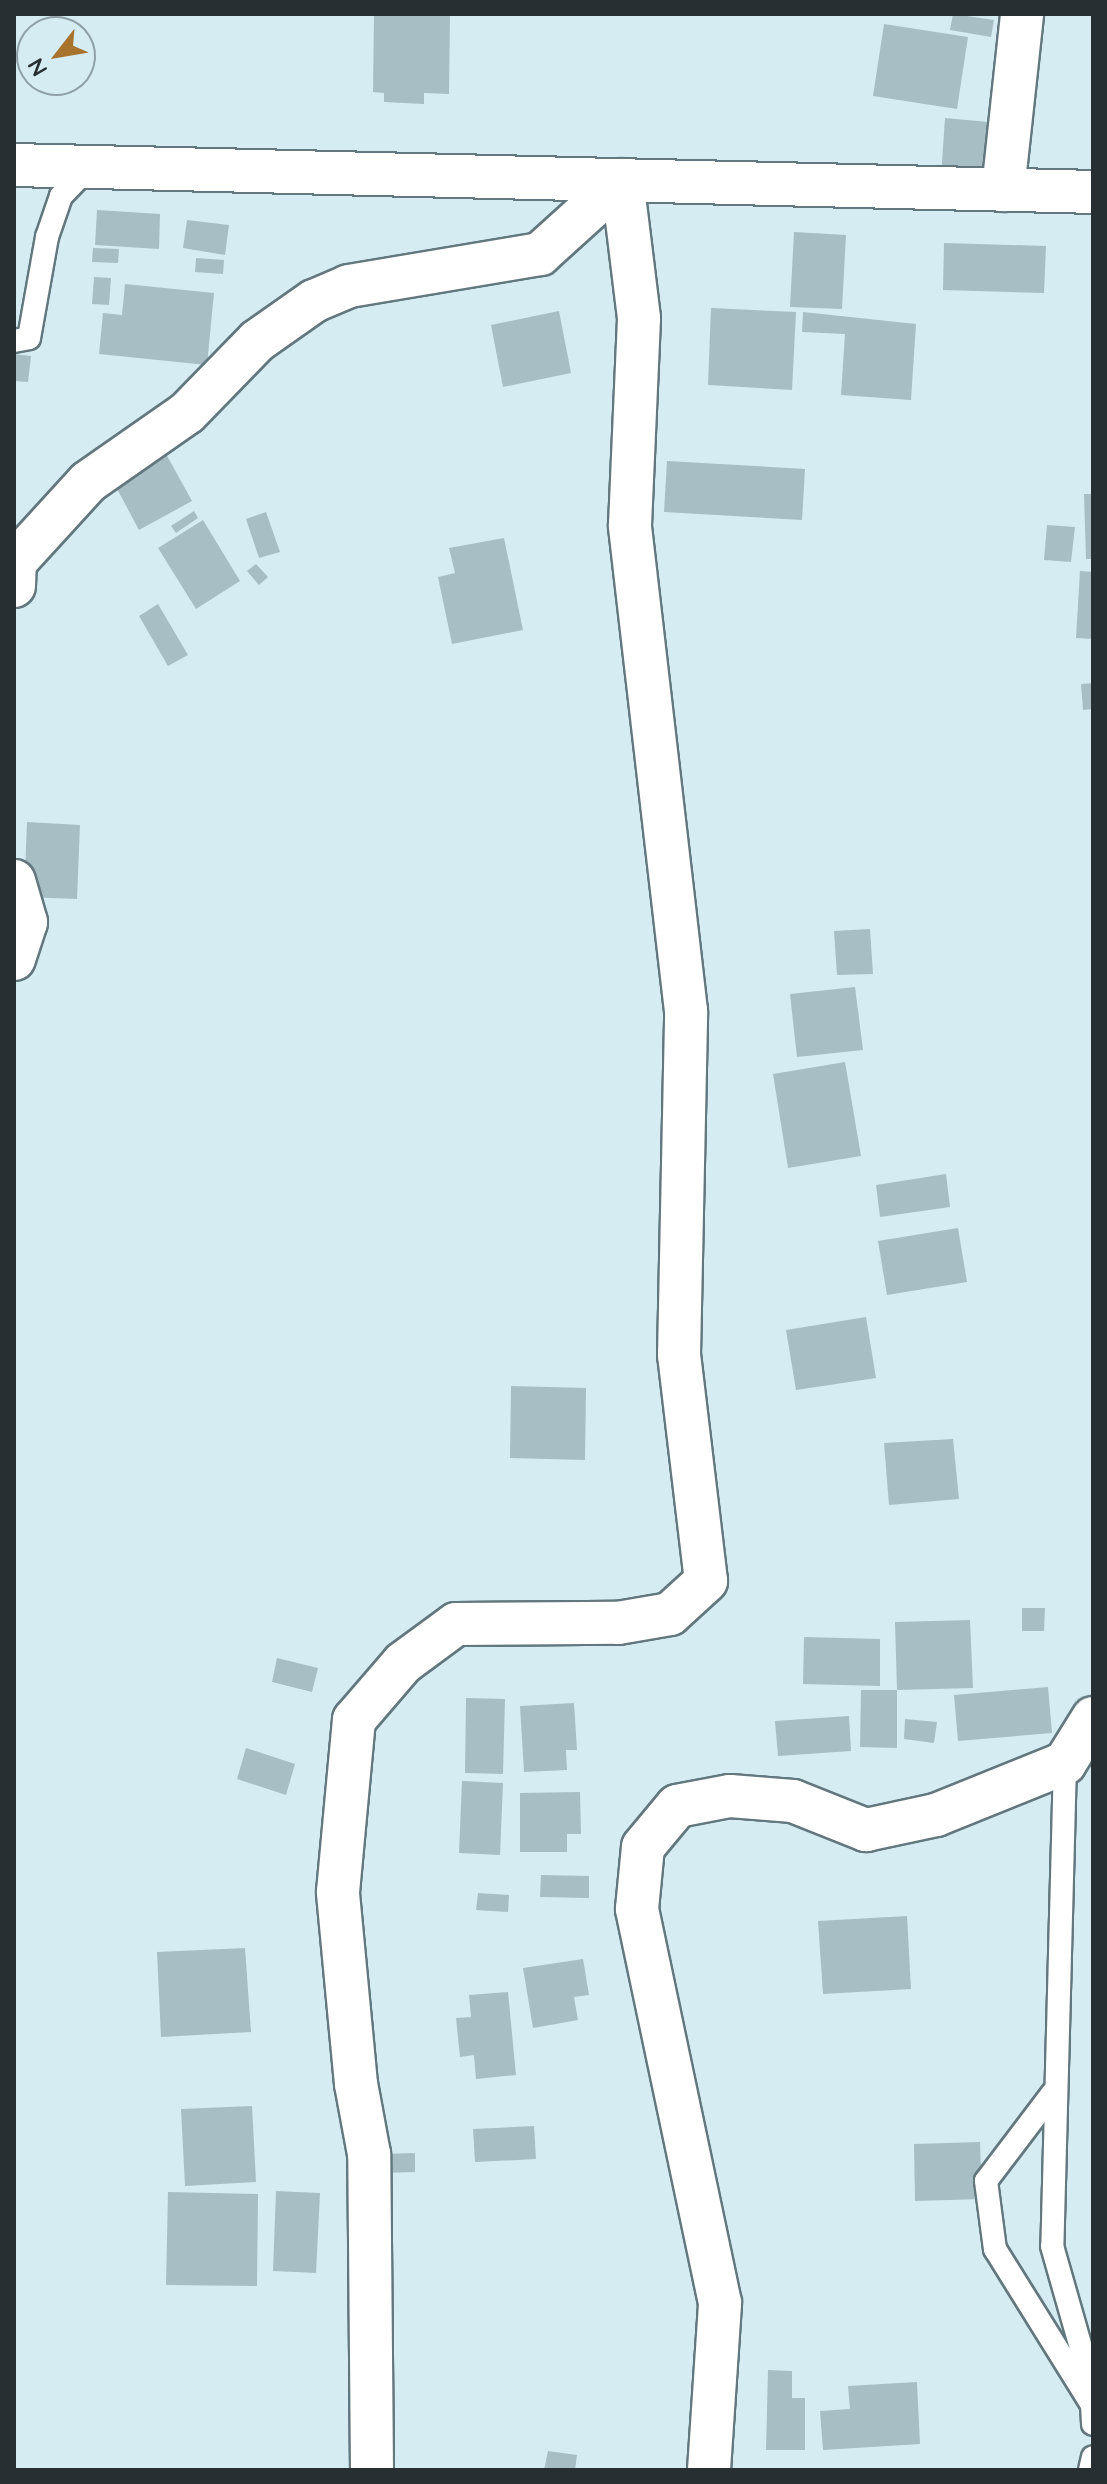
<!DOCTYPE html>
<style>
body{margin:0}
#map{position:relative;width:1107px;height:2484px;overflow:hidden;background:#d5ecf3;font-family:Quicksand,sans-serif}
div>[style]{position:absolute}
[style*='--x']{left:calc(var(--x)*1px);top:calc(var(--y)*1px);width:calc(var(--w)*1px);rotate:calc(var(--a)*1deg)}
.building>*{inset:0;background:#a8bec5}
.roads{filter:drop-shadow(2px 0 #63777e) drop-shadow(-2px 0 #63777e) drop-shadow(0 2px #63777e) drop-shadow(0 -2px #63777e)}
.lane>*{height:22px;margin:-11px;padding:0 11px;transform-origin:11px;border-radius:11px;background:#fff}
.street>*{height:42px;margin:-21px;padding:0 21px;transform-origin:21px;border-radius:21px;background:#fff}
span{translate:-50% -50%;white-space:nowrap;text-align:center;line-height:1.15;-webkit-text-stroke:7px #d5ecf3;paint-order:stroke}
.frame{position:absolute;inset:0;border:16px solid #272f32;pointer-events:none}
.north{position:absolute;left:16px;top:16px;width:80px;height:80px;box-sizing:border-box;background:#d5ecf3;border:2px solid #8fa0a6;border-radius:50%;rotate:239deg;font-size:22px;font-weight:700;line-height:32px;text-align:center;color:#272f32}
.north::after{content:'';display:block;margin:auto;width:28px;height:36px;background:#a8732d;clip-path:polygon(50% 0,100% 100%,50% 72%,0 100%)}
</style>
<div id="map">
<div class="building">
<i style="clip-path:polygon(374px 14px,450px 14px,449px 94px,424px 93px,424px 104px,384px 102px,384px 93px,373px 92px)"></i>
<i style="clip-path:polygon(953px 14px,994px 20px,991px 37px,950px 30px)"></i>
<i style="clip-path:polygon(884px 24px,968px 37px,957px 109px,873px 96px)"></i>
<i style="clip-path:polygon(945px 118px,999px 123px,994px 182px,941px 177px)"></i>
<i style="clip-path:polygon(97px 210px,160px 214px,159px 249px,95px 245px)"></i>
<i style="clip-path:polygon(187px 220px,229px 225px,225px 255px,183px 248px)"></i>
<i style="clip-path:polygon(794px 232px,846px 235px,842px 309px,790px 307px)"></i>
<i style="clip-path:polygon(944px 243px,1046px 246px,1044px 293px,943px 290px)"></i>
<i style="clip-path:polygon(93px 248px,119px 249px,118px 263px,92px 262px)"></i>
<i style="clip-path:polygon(196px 258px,224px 260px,223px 274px,195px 272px)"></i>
<i style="clip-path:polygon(94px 277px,111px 278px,109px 305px,92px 304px)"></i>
<i style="clip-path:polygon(125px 284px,214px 293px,207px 365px,99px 354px,103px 313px,122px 315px)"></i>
<i style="clip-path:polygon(711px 308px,796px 312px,792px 390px,708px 385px)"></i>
<i style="clip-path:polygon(559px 311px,571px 373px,503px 387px,491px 325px)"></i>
<i style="clip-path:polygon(803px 312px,916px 324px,911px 400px,841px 395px,845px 334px,802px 332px)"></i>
<i style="clip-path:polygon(14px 354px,31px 356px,28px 382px,14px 381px)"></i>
<i style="clip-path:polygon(160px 443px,192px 501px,139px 530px,108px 472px)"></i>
<i style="clip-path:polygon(667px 461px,805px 469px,802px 520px,664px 512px)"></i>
<i style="clip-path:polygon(1084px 494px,1093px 494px,1093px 559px,1086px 559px)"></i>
<i style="clip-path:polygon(194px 511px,198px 518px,176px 533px,171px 526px)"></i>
<i style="clip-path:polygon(266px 512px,280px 552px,259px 558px,246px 519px)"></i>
<i style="clip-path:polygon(203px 520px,240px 581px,196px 609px,158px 548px)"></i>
<i style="clip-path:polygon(1047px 525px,1075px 527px,1071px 562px,1044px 560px)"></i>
<i style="clip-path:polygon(504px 538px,523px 630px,452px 644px,438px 577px,455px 573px,449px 548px)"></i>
<i style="clip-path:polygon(256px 564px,268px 577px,259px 585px,247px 571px)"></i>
<i style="clip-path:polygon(1080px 571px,1093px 572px,1093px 639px,1076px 638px)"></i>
<i style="clip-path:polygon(158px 604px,188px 655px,168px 666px,139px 616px)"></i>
<i style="clip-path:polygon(1093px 683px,1093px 709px,1083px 710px,1081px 684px)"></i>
<i style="clip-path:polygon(27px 822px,80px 825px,77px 899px,24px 897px)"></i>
<i style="clip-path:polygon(870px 929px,873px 974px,837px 975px,834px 931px)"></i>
<i style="clip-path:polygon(855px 987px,863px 1050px,797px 1057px,790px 994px)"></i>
<i style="clip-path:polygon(845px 1062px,861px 1156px,788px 1168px,773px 1074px)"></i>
<i style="clip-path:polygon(946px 1174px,950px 1207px,880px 1217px,876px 1185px)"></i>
<i style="clip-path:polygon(958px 1228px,967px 1282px,887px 1295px,878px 1241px)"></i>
<i style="clip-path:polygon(866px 1317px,876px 1378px,796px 1390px,786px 1330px)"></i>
<i style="clip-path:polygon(511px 1386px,586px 1388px,585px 1460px,510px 1458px)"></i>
<i style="clip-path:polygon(953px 1439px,959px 1499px,889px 1505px,884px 1443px)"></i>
<i style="clip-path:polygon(1022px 1608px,1045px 1608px,1044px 1631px,1022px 1631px)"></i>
<i style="clip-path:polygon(970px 1620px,973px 1688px,897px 1690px,895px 1622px)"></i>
<i style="clip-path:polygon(804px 1637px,880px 1639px,880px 1686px,803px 1684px)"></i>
<i style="clip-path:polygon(277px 1658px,318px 1668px,312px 1692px,272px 1682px)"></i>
<i style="clip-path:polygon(1048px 1687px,1052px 1733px,958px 1741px,954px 1695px)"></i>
<i style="clip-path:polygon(861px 1690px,897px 1690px,897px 1748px,860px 1747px)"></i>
<i style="clip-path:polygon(466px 1698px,505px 1699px,503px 1774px,465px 1773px)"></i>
<i style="clip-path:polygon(574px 1703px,577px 1750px,566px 1750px,567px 1770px,524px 1772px,520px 1706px)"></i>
<i style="clip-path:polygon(849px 1716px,851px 1751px,778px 1756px,775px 1721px)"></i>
<i style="clip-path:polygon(905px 1719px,937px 1722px,934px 1743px,904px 1739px)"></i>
<i style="clip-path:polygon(246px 1748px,295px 1764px,286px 1795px,237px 1779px)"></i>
<i style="clip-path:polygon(462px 1781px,503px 1783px,500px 1855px,459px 1853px)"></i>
<i style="clip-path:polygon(580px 1792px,581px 1834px,567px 1834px,567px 1852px,520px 1852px,520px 1793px)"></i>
<i style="clip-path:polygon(541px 1875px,589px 1876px,589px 1898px,540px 1897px)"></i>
<i style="clip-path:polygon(478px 1893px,509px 1895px,508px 1912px,476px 1910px)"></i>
<i style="clip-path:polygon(907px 1916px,911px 1989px,823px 1994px,818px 1921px)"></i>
<i style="clip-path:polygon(245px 1948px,251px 2032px,161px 2037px,157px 1952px)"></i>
<i style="clip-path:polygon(583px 1959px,589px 1995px,574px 1997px,578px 2020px,533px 2028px,523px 1968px)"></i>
<i style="clip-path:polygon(508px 1992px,516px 2075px,476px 2079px,474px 2055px,460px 2057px,456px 2018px,471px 2017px,469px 1995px)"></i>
<i style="clip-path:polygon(252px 2106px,256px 2182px,185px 2186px,181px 2109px)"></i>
<i style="clip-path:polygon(534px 2126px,536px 2159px,475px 2162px,473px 2129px)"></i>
<i style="clip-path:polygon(980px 2142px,982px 2199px,915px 2201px,914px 2144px)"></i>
<i style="clip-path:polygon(415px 2153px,415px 2172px,383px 2173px,382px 2154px)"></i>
<i style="clip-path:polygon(276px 2191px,320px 2193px,316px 2273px,273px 2271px)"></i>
<i style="clip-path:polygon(168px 2192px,258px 2194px,257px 2286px,166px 2285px)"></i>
<i style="clip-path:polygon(768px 2370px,792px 2371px,792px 2398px,805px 2398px,805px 2450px,766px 2450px)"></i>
<i style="clip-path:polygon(917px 2382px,920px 2444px,823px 2450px,820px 2411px,850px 2409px,848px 2386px)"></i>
<i style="clip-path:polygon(548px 2451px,577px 2455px,575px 2470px,544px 2470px)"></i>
</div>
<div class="roads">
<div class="lane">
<i style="--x:14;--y:341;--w:15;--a:-11"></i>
<i style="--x:29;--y:338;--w:103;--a:-79.9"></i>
<i style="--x:47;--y:237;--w:43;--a:-71.1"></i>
<i style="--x:61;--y:196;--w:33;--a:-46"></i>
<i style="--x:1065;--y:1763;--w:483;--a:91.5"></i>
<i style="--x:1052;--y:2246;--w:142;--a:74.1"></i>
<i style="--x:1091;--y:2383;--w:41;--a:87.2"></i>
<i style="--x:1052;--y:2094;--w:109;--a:127.2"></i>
<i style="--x:986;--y:2181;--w:69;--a:82.5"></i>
<i style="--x:995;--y:2249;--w:181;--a:58.1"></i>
<i style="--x:1090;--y:2470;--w:13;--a:-77"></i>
</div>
<div class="street">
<i style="--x:14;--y:165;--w:1079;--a:1.43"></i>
<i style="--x:1003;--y:190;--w:177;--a:-83.8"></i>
<i style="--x:14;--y:586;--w:24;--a:-88"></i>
<i style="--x:15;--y:562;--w:108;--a:-47.6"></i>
<i style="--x:88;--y:482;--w:121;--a:-34.9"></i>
<i style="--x:187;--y:413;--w:100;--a:-45.8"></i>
<i style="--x:257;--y:341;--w:70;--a:-35.1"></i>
<i style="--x:314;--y:301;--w:38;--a:-23"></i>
<i style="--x:349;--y:286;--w:194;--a:-9.5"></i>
<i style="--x:540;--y:254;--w:110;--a:-42.1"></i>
<i style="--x:14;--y:881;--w:43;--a:73.7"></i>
<i style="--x:26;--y:922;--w:39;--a:108"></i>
<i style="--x:372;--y:2470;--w:316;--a:-90.5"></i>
<i style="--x:369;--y:2154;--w:71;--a:-100.5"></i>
<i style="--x:356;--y:2084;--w:193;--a:-95.4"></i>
<i style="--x:338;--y:1892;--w:173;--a:-84.7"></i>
<i style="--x:354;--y:1720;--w:75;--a:-49.3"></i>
<i style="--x:403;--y:1663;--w:66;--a:-36.3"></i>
<i style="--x:456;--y:1624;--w:162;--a:-0.4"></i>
<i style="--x:618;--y:1623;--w:53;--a:-9.8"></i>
<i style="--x:670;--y:1614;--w:49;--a:-42.5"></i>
<i style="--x:706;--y:1581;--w:228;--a:-96.8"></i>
<i style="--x:679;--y:1355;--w:344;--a:-88.8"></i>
<i style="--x:686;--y:1011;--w:489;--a:-96.6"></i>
<i style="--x:630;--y:525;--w:207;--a:-87.5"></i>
<i style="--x:639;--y:318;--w:139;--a:-97"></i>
<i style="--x:709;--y:2470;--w:167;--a:-86.2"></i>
<i style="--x:720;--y:2303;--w:403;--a:-101.9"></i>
<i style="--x:637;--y:1909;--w:62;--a:-84.5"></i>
<i style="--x:643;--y:1847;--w:53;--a:-50.3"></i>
<i style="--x:677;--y:1806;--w:54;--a:-10.7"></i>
<i style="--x:730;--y:1796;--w:63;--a:4.5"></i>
<i style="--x:793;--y:1801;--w:79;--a:21.7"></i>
<i style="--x:866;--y:1830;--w:72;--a:-12.1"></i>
<i style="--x:936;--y:1815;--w:139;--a:-22"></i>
<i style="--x:1065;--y:1763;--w:53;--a:-58.1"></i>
</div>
</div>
<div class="frame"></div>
<div class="north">N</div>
</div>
